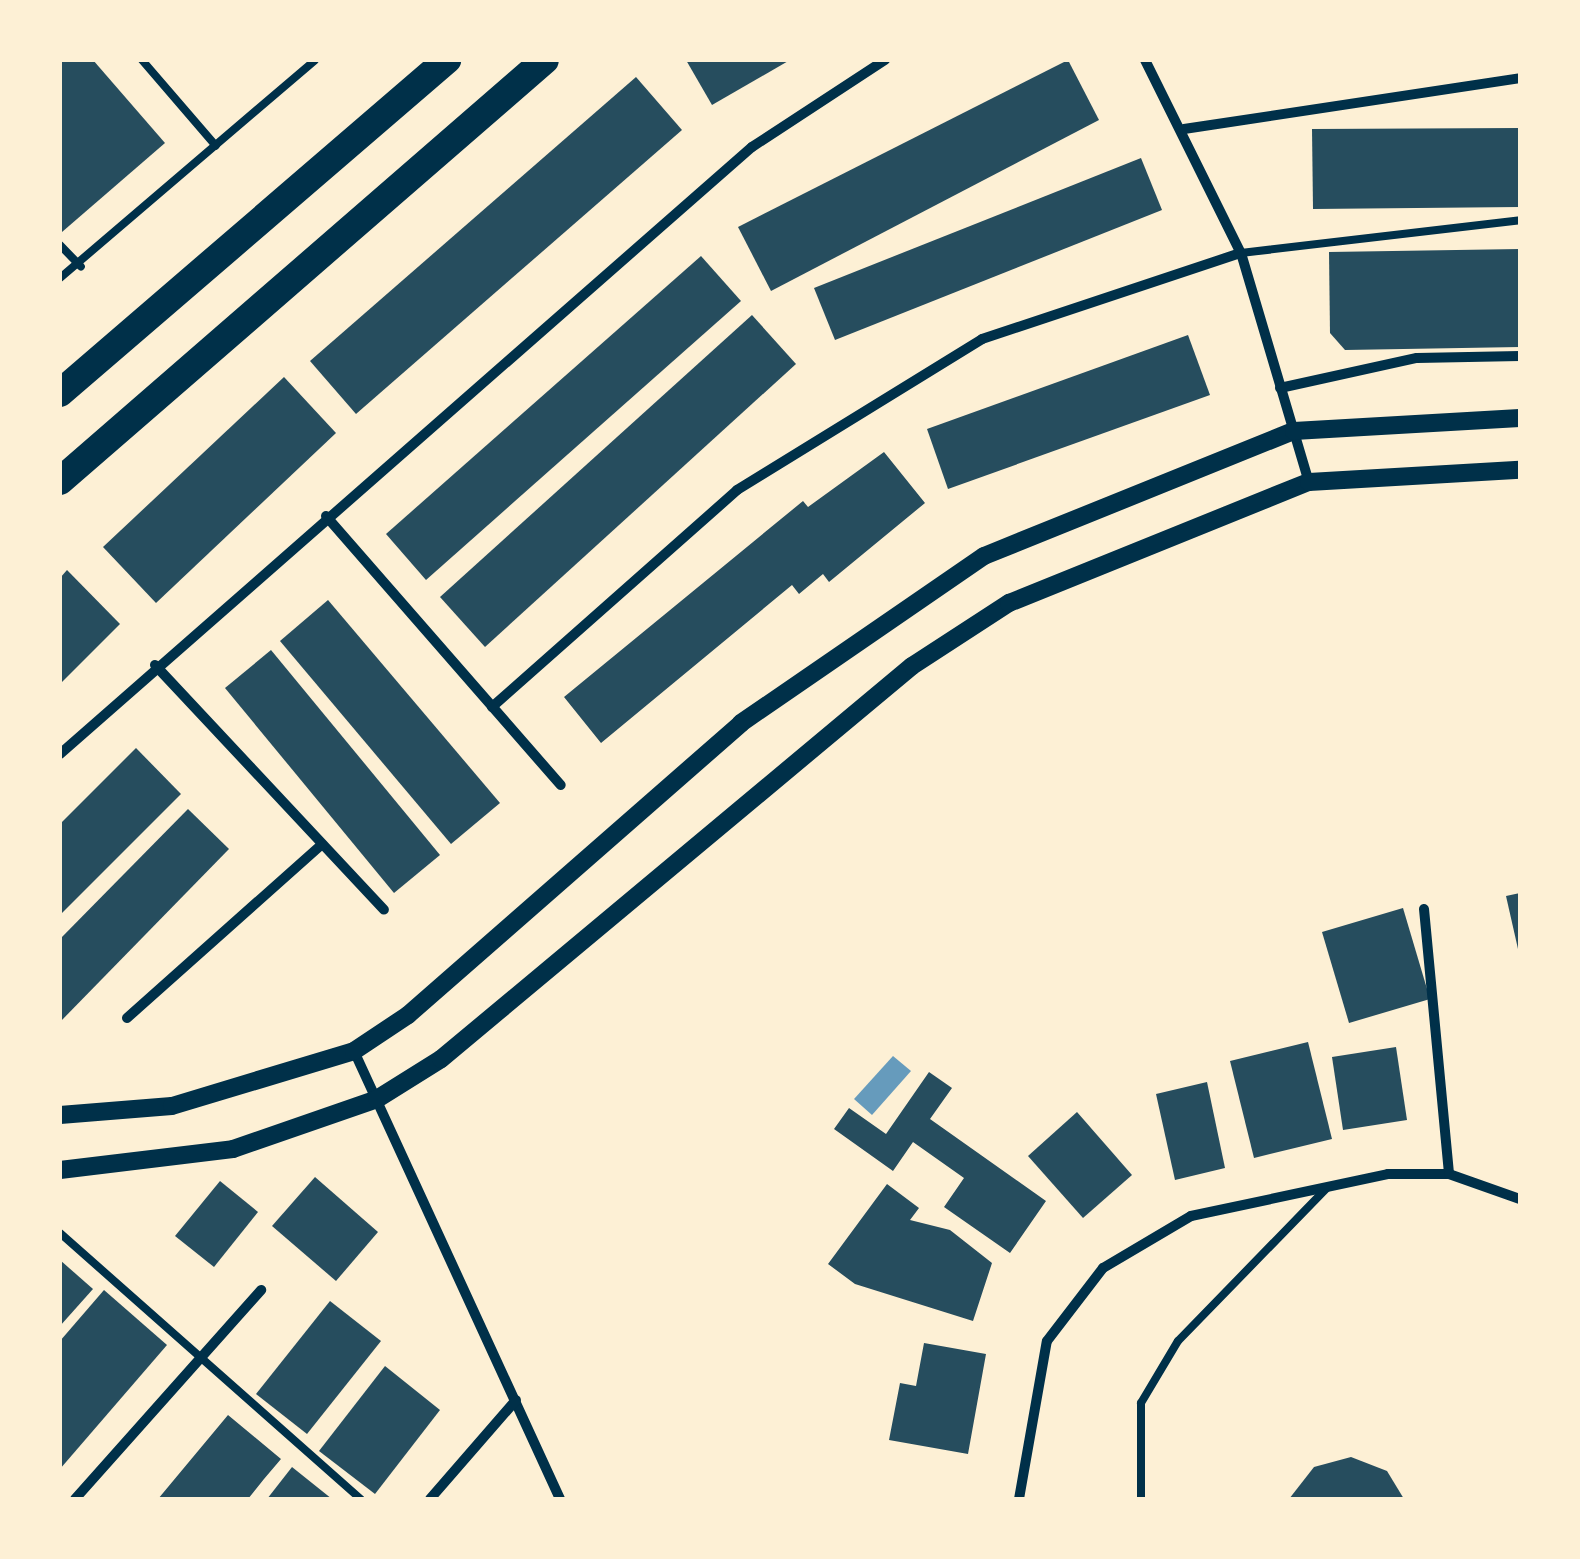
<!DOCTYPE html>
<style>
body{margin:0}
#map{position:relative;width:1580px;height:1559px;overflow:hidden;background:#fdf0d5;font-family:Mulish,sans-serif}
div>[style]{position:absolute}
[style*='--x']{left:calc(var(--x)*1px);top:calc(var(--y)*1px);width:calc(var(--w)*1px);rotate:calc(var(--a)*1deg)}
.water>*{inset:0;background:#669bbc}
.building>*{inset:0;background:#264d5e}
.service>*{height:8px;margin:-4px;padding:0 4px;transform-origin:4px;border-radius:4px;background:#003049}
.minor>*{height:10px;margin:-5px;padding:0 5px;transform-origin:5px;border-radius:5px;background:#003049}
.tertiary>*{height:18px;margin:-9px;padding:0 9px;transform-origin:9px;border-radius:9px;background:#003049}
.motorway>*{height:28px;margin:-14px;padding:0 14px;transform-origin:14px;border-radius:14px;background:#003049}
span{translate:-50% -50%;white-space:nowrap;text-align:center;line-height:1.15;-webkit-text-stroke:9px #fdf0d5;paint-order:stroke}
.frame{position:absolute;inset:0;border:62px solid #fdf0d5;pointer-events:none}
</style>
<div id="map">
<div class="water">
<i style="clip-path:polygon(893px 1056px,911px 1071px,872px 1115px,854px 1099px)"></i>
</div>
<div class="building">
<i style="clip-path:polygon(60px 60px,93px 60px,165px 143px,62px 232px)"></i>
<i style="clip-path:polygon(686px 60px,790px 60px,712px 105px)"></i>
<i style="clip-path:polygon(1068px 60px,1099px 120px,771px 291px,738px 227px)"></i>
<i style="clip-path:polygon(636px 77px,682px 130px,356px 414px,310px 361px)"></i>
<i style="clip-path:polygon(1520px 128px,1520px 207px,1313px 209px,1312px 129px)"></i>
<i style="clip-path:polygon(1141px 158px,1162px 210px,835px 340px,814px 288px)"></i>
<i style="clip-path:polygon(1520px 249px,1520px 347px,1345px 350px,1330px 333px,1329px 252px)"></i>
<i style="clip-path:polygon(701px 256px,741px 301px,426px 580px,386px 534px)"></i>
<i style="clip-path:polygon(752px 315px,796px 364px,485px 647px,440px 597px)"></i>
<i style="clip-path:polygon(1188px 335px,1210px 395px,948px 489px,927px 429px)"></i>
<i style="clip-path:polygon(284px 377px,336px 433px,156px 603px,103px 547px)"></i>
<i style="clip-path:polygon(884px 452px,925px 503px,829px 582px,823px 574px,799px 594px,792px 585px,601px 743px,564px 697px,803px 501px,808px 507px)"></i>
<i style="clip-path:polygon(67px 570px,120px 624px,60px 684px,60px 578px)"></i>
<i style="clip-path:polygon(328px 600px,500px 803px,451px 844px,280px 641px)"></i>
<i style="clip-path:polygon(271px 650px,440px 855px,394px 893px,225px 688px)"></i>
<i style="clip-path:polygon(136px 748px,181px 794px,60px 915px,60px 824px)"></i>
<i style="clip-path:polygon(188px 809px,229px 849px,60px 1022px,60px 939px)"></i>
<i style="clip-path:polygon(1520px 893px,1520px 949px,1518px 949px,1506px 896px)"></i>
<i style="clip-path:polygon(1403px 908px,1430px 999px,1349px 1023px,1322px 932px)"></i>
<i style="clip-path:polygon(1308px 1042px,1332px 1139px,1254px 1158px,1230px 1061px)"></i>
<i style="clip-path:polygon(1396px 1047px,1407px 1120px,1343px 1130px,1332px 1057px)"></i>
<i style="clip-path:polygon(929px 1072px,952px 1088px,930px 1119px,1046px 1201px,1010px 1253px,944px 1207px,964px 1178px,913px 1142px,893px 1171px,834px 1129px,849px 1108px,886px 1134px)"></i>
<i style="clip-path:polygon(1207px 1082px,1225px 1168px,1175px 1180px,1156px 1094px)"></i>
<i style="clip-path:polygon(1077px 1112px,1132px 1175px,1083px 1218px,1028px 1156px)"></i>
<i style="clip-path:polygon(315px 1177px,378px 1232px,336px 1281px,272px 1226px)"></i>
<i style="clip-path:polygon(220px 1181px,258px 1212px,214px 1267px,175px 1236px)"></i>
<i style="clip-path:polygon(887px 1184px,919px 1208px,910px 1220px,950px 1230px,992px 1263px,973px 1321px,855px 1284px,828px 1264px)"></i>
<i style="clip-path:polygon(60px 1260px,93px 1289px,60px 1326px)"></i>
<i style="clip-path:polygon(104px 1290px,167px 1345px,60px 1469px,60px 1341px)"></i>
<i style="clip-path:polygon(330px 1301px,381px 1341px,307px 1434px,256px 1394px)"></i>
<i style="clip-path:polygon(924px 1343px,986px 1354px,968px 1454px,889px 1440px,900px 1383px,916px 1386px)"></i>
<i style="clip-path:polygon(385px 1366px,440px 1410px,375px 1494px,319px 1451px)"></i>
<i style="clip-path:polygon(228px 1415px,281px 1459px,264px 1479px,248px 1499px,158px 1499px)"></i>
<i style="clip-path:polygon(1351px 1457px,1387px 1471px,1404px 1499px,1289px 1499px,1314px 1467px)"></i>
<i style="clip-path:polygon(292px 1467px,332px 1499px,267px 1499px)"></i>
</div>
<div class="service">
<i style="--x:142;--y:60;--w:113;--a:49.3"></i>
<i style="--x:60;--y:245;--w:30;--a:46"></i>
<i style="--x:1241;--y:253;--w:281;--a:-6.7"></i>
<i style="--x:60;--y:278;--w:335;--a:-40.5"></i>
<i style="--x:60;--y:1233;--w:402;--a:41.5"></i>
<i style="--x:1141;--y:1499;--w:96;--a:-90"></i>
<i style="--x:1141;--y:1403;--w:72;--a:-59.2"></i>
<i style="--x:1178;--y:1341;--w:215;--a:-45.8"></i>
</div>
<div class="minor">
<i style="--x:1145;--y:60;--w:216;--a:63.6"></i>
<i style="--x:1241;--y:253;--w:239;--a:73.5"></i>
<i style="--x:1184;--y:129;--w:340;--a:-8.6"></i>
<i style="--x:1280;--y:388;--w:140;--a:-12.4"></i>
<i style="--x:1417;--y:358;--w:103;--a:-1.1"></i>
<i style="--x:326;--y:516;--w:357;--a:48.9"></i>
<i style="--x:155;--y:665;--w:335;--a:46.9"></i>
<i style="--x:492;--y:707;--w:327;--a:-41.5"></i>
<i style="--x:737;--y:490;--w:288;--a:-31.6"></i>
<i style="--x:982;--y:339;--w:273;--a:-18.4"></i>
<i style="--x:60;--y:754;--w:920;--a:-41.26"></i>
<i style="--x:752;--y:147;--w:159;--a:-33.2"></i>
<i style="--x:1424;--y:909;--w:266;--a:84.6"></i>
<i style="--x:127;--y:1018;--w:261;--a:-41.7"></i>
<i style="--x:354;--y:1051;--w:493;--a:65.3"></i>
<i style="--x:75;--y:1499;--w:280;--a:-48.3"></i>
<i style="--x:430;--y:1499;--w:131;--a:-49"></i>
<i style="--x:1019;--y:1499;--w:160;--a:-80"></i>
<i style="--x:1047;--y:1341;--w:92;--a:-52.5"></i>
<i style="--x:1103;--y:1268;--w:102;--a:-30.6"></i>
<i style="--x:1191;--y:1216;--w:201;--a:-12"></i>
<i style="--x:1388;--y:1174;--w:61;--a:0"></i>
<i style="--x:1449;--y:1174;--w:75;--a:19.4"></i>
</div>
<div class="tertiary">
<i style="--x:60;--y:1115;--w:112;--a:-4.6"></i>
<i style="--x:172;--y:1106;--w:190;--a:-16.8"></i>
<i style="--x:354;--y:1051;--w:65;--a:-33.7"></i>
<i style="--x:408;--y:1015;--w:443;--a:-41.2"></i>
<i style="--x:741;--y:723;--w:295;--a:-34.5"></i>
<i style="--x:984;--y:556;--w:334;--a:-22"></i>
<i style="--x:1294;--y:431;--w:226;--a:-3.3"></i>
<i style="--x:60;--y:1170;--w:174;--a:-6.9"></i>
<i style="--x:233;--y:1149;--w:152;--a:-19.1"></i>
<i style="--x:377;--y:1099;--w:75;--a:-32"></i>
<i style="--x:441;--y:1059;--w:613;--a:-39.84"></i>
<i style="--x:912;--y:666;--w:116;--a:-33"></i>
<i style="--x:1009;--y:603;--w:323;--a:-22"></i>
<i style="--x:1309;--y:482;--w:211;--a:-3.3"></i>
</div>
<div class="motorway">
<i style="--x:60;--y:393;--w:511;--a:-40.71"></i>
<i style="--x:60;--y:481;--w:642;--a:-40.96"></i>
</div>
<div class="frame"></div>
</div>
